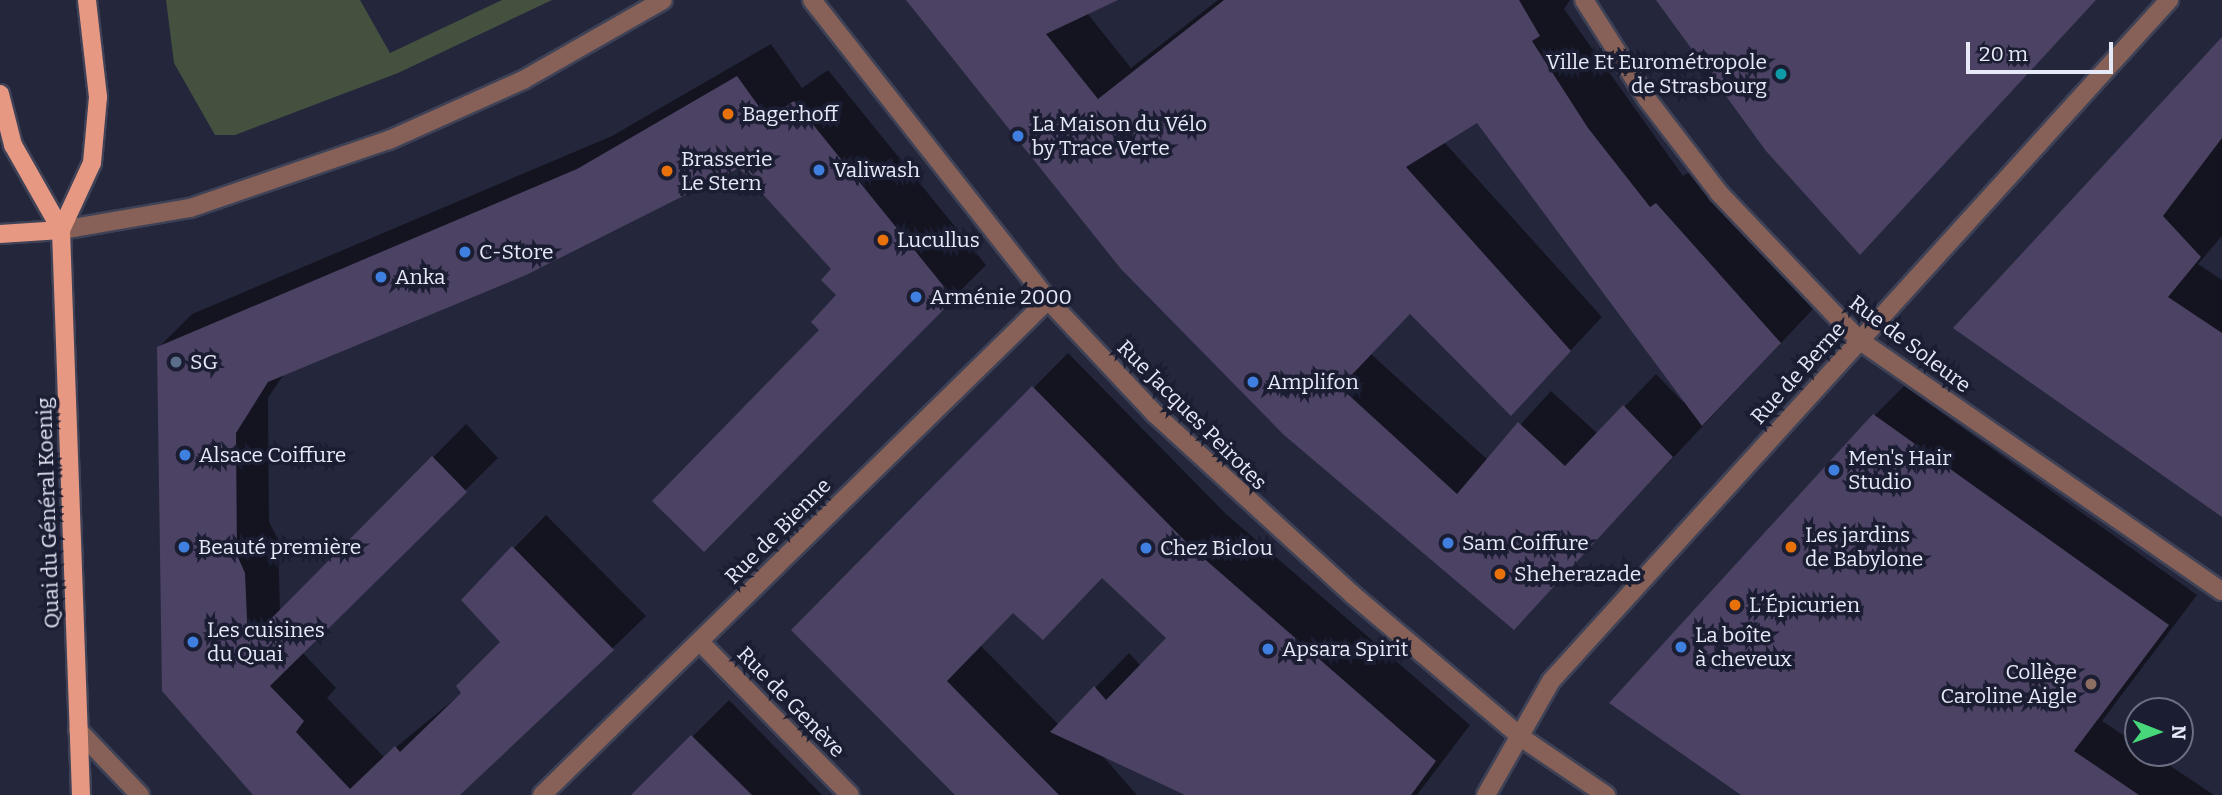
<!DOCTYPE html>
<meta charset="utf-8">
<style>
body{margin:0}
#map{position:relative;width:2222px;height:795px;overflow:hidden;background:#24273c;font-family:Bitter,serif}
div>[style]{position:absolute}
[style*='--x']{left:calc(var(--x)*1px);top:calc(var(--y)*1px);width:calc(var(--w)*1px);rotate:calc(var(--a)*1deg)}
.green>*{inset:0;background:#44513f}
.shadow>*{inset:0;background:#0007}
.building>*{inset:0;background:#4c4263}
.roads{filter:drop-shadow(2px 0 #3f4256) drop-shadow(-2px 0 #3f4256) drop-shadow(0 2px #3f4256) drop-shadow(0 -2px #3f4256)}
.minor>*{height:18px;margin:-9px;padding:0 9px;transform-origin:9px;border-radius:9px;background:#876157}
.major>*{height:18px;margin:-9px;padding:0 9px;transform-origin:9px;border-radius:9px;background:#e69882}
.dots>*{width:19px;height:19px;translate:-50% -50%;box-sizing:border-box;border:4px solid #1b1d32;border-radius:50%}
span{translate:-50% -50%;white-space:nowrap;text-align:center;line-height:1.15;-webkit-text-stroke:7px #1b1d32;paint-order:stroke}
.poi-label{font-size:21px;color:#e6e9f7}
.right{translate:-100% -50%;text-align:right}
.left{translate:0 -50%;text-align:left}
.street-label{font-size:21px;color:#e6e9f7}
.north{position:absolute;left:2124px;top:697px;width:70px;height:70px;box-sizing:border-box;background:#1b1d32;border:2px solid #6c6f81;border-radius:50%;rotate:91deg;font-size:19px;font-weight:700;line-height:28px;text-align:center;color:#e6e9f7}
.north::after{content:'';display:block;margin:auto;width:24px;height:32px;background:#48d779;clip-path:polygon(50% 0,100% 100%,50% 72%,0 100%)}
.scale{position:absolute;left:1966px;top:42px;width:147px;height:32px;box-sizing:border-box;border:4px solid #e6e9f7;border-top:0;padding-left:9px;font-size:21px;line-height:24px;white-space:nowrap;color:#e6e9f7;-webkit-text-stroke:5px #1b1d32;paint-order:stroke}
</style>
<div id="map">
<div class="green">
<i style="clip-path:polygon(166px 0,360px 0,390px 53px,502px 0,552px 0,398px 73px,235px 135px,215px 135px,174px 63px)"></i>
</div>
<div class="shadow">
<i style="clip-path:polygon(evenodd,909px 0,1114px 0,1087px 13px,1131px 68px,1218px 0,1570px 0,1564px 9px,1683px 176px,1689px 172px,1813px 309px,1514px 627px,909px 0,1477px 121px,1685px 400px,1683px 402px,1656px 374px,1598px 434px,1551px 391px,1488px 460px,1371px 354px,1411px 313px,1511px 414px,1602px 317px,1444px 142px,1477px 121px)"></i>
<i style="clip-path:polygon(1662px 0,2096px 0,1860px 252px,1703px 68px)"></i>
<i style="clip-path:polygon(2222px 40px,2222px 236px,2198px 264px,2222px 280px,2222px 510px,1956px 327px)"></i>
<i style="clip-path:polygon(771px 44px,802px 88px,828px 70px,986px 265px,704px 549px,838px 295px,833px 269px,739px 166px,284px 374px,268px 398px,269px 522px,278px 539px,280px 612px,466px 424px,498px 458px,302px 652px,336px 688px,327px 698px,384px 757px,463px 692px,502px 642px,463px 601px,546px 515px,646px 616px,460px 795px,257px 795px,159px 347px,192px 314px,612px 136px)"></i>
<i style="clip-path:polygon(evenodd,1068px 353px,1226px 514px,1470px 725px,1417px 795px,1189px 795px,1101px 754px,1137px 795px,958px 795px,794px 630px,1068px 353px,1103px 576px,1168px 638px,1141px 666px,1129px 653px,1059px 725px,980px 645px,1013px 611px,1103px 576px)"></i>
<i style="clip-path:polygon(1904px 386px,2197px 595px,2102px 721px,2138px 745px,2138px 753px,2151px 753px,2214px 795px,1748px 795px,1875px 415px)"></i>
<i style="clip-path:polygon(729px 700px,822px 795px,634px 795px)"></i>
</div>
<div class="building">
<i style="clip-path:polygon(906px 0,1118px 0,1046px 34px,1098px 99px,1224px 0,1519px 0,1540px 36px,1532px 41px,1588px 128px,1650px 207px,1656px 203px,1781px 343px,1702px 426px,1477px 123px,1406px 167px,1571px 351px,1511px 416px,1410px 314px,1340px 387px,1457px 494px,1518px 422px,1565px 466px,1623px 405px,1673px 457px,1514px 630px,1284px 435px,1121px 269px)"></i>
<i style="clip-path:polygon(1656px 0,2096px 0,1860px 255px,1766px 151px)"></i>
<i style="clip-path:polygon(2222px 37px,2222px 138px,2163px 216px,2201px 257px,2168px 297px,2222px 333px,2222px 517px,1953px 328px)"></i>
<i style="clip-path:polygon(737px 76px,768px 119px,794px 101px,954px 299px,704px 552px,652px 501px,819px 330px,811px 322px,836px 295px,821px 280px,831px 269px,739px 168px,526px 275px,268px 382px,236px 433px,237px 555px,245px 573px,248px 642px,432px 456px,467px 492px,270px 686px,304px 721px,296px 732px,350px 789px,395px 746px,400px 752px,461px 693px,456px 686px,500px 642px,461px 600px,512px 546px,614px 650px,460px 795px,253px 795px,162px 691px,157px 347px,577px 169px)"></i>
<i style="clip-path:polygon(1032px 386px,1192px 548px,1436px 761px,1411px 795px,1185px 795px,1050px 732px,1094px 686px,1106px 700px,1166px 638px,1102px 578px,1043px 640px,1013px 613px,947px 681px,1059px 795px,955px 795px,791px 630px)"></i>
<i style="clip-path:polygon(1873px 414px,2169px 625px,2074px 751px,2139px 795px,1741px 795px,1609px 703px)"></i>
<i style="clip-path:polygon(691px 735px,752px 795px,631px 795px)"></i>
</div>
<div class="roads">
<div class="minor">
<i style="--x:812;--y:0;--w:382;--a:51.8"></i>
<i style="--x:1048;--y:300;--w:156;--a:46.8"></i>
<i style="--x:1155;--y:414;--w:268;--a:42.4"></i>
<i style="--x:1353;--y:595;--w:221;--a:40.2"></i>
<i style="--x:1522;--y:738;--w:102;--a:34.2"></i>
<i style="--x:1584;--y:0;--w:117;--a:57.5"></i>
<i style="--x:1647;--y:99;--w:118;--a:52.5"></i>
<i style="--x:1719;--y:193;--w:203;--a:46.4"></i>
<i style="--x:1859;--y:340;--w:441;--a:34.7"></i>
<i style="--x:61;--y:230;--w:131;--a:-9.7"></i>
<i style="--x:190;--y:208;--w:210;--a:-18.9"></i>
<i style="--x:389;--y:140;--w:147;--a:-24.1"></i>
<i style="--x:523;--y:80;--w:161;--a:-29.7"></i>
<i style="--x:700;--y:642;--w:214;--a:45.6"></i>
<i style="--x:78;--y:730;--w:90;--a:46.4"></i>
<i style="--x:542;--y:795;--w:708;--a:-44.37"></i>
<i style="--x:1486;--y:795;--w:131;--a:-60.3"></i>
<i style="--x:1551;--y:681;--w:920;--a:-47.78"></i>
</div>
<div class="major">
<i style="--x:0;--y:94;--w:53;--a:75.7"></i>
<i style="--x:13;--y:145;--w:98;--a:60.5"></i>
<i style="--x:0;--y:234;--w:61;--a:-3.8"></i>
<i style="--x:81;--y:795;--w:565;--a:-92.03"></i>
<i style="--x:61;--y:230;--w:74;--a:-65.2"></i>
<i style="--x:92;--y:163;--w:66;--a:-84.8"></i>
<i style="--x:98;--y:97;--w:98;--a:-96.5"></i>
</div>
</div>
<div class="dots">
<i style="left:1781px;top:74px;background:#0f9aa8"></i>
<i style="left:728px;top:114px;background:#e8710a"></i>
<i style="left:1018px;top:136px;background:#3f7fe0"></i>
<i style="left:819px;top:170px;background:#3f7fe0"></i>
<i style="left:667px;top:171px;background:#e8710a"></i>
<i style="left:883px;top:240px;background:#e8710a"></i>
<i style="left:465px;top:252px;background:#3f7fe0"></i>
<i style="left:381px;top:277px;background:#3f7fe0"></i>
<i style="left:916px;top:297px;background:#3f7fe0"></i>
<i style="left:176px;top:362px;background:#5c6f8a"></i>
<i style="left:1253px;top:382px;background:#3f7fe0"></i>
<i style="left:185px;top:455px;background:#3f7fe0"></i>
<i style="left:1834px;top:470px;background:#3f7fe0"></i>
<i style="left:1448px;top:543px;background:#3f7fe0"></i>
<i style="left:184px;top:547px;background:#3f7fe0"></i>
<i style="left:1791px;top:547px;background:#e8710a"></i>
<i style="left:1146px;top:548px;background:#3f7fe0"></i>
<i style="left:1500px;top:574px;background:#e8710a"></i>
<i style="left:1735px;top:605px;background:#e8710a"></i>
<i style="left:193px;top:642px;background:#3f7fe0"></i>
<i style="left:1681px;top:647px;background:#3f7fe0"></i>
<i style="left:1268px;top:649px;background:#3f7fe0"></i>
<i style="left:2091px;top:684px;background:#8d6e63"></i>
</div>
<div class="poi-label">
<span class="right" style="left:1767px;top:74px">Ville Et Eurométropole<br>de Strasbourg</span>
<span class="left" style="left:742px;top:114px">Bagerhoff</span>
<span class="left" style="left:1032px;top:136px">La Maison du Vélo<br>by Trace Verte</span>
<span class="left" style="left:681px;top:171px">Brasserie<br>Le Stern</span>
<span class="left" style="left:833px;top:170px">Valiwash</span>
<span class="left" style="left:897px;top:240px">Lucullus</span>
<span class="left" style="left:479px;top:252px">C-Store</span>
<span class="left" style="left:395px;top:277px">Anka</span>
<span class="left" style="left:930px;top:297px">Arménie 2000</span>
<span class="left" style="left:190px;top:362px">SG</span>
<span class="left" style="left:1267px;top:382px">Amplifon</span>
<span class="left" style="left:199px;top:455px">Alsace Coiffure</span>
<span class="left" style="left:1848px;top:470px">Men's Hair<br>Studio</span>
<span class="left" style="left:1805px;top:547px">Les jardins<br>de Babylone</span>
<span class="left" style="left:1462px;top:543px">Sam Coiffure</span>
<span class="left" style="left:198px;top:547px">Beauté première</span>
<span class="left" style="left:1160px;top:548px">Chez Biclou</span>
<span class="left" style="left:1514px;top:574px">Sheherazade</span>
<span class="left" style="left:1749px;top:605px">L’Épicurien</span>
<span class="left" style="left:207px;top:642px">Les cuisines<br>du Quai</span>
<span class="left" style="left:1695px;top:647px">La boîte<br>à cheveux</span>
<span class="left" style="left:1282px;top:649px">Apsara Spirit</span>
<span class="right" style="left:2077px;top:684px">Collège<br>Caroline Aigle</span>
</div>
<div class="street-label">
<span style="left:1910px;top:344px;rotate:37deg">Rue de Soleure</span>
<span style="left:1798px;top:373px;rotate:-48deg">Rue de Berne</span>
<span style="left:1192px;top:415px;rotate:45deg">Rue Jacques Peirotes</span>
<span style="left:48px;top:513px;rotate:-92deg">Quai du Général Koenig</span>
<span style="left:778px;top:531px;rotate:-45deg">Rue de Bienne</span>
<span style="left:791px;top:702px;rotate:46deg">Rue de Genève</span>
</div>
<div class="north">N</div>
<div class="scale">20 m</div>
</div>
